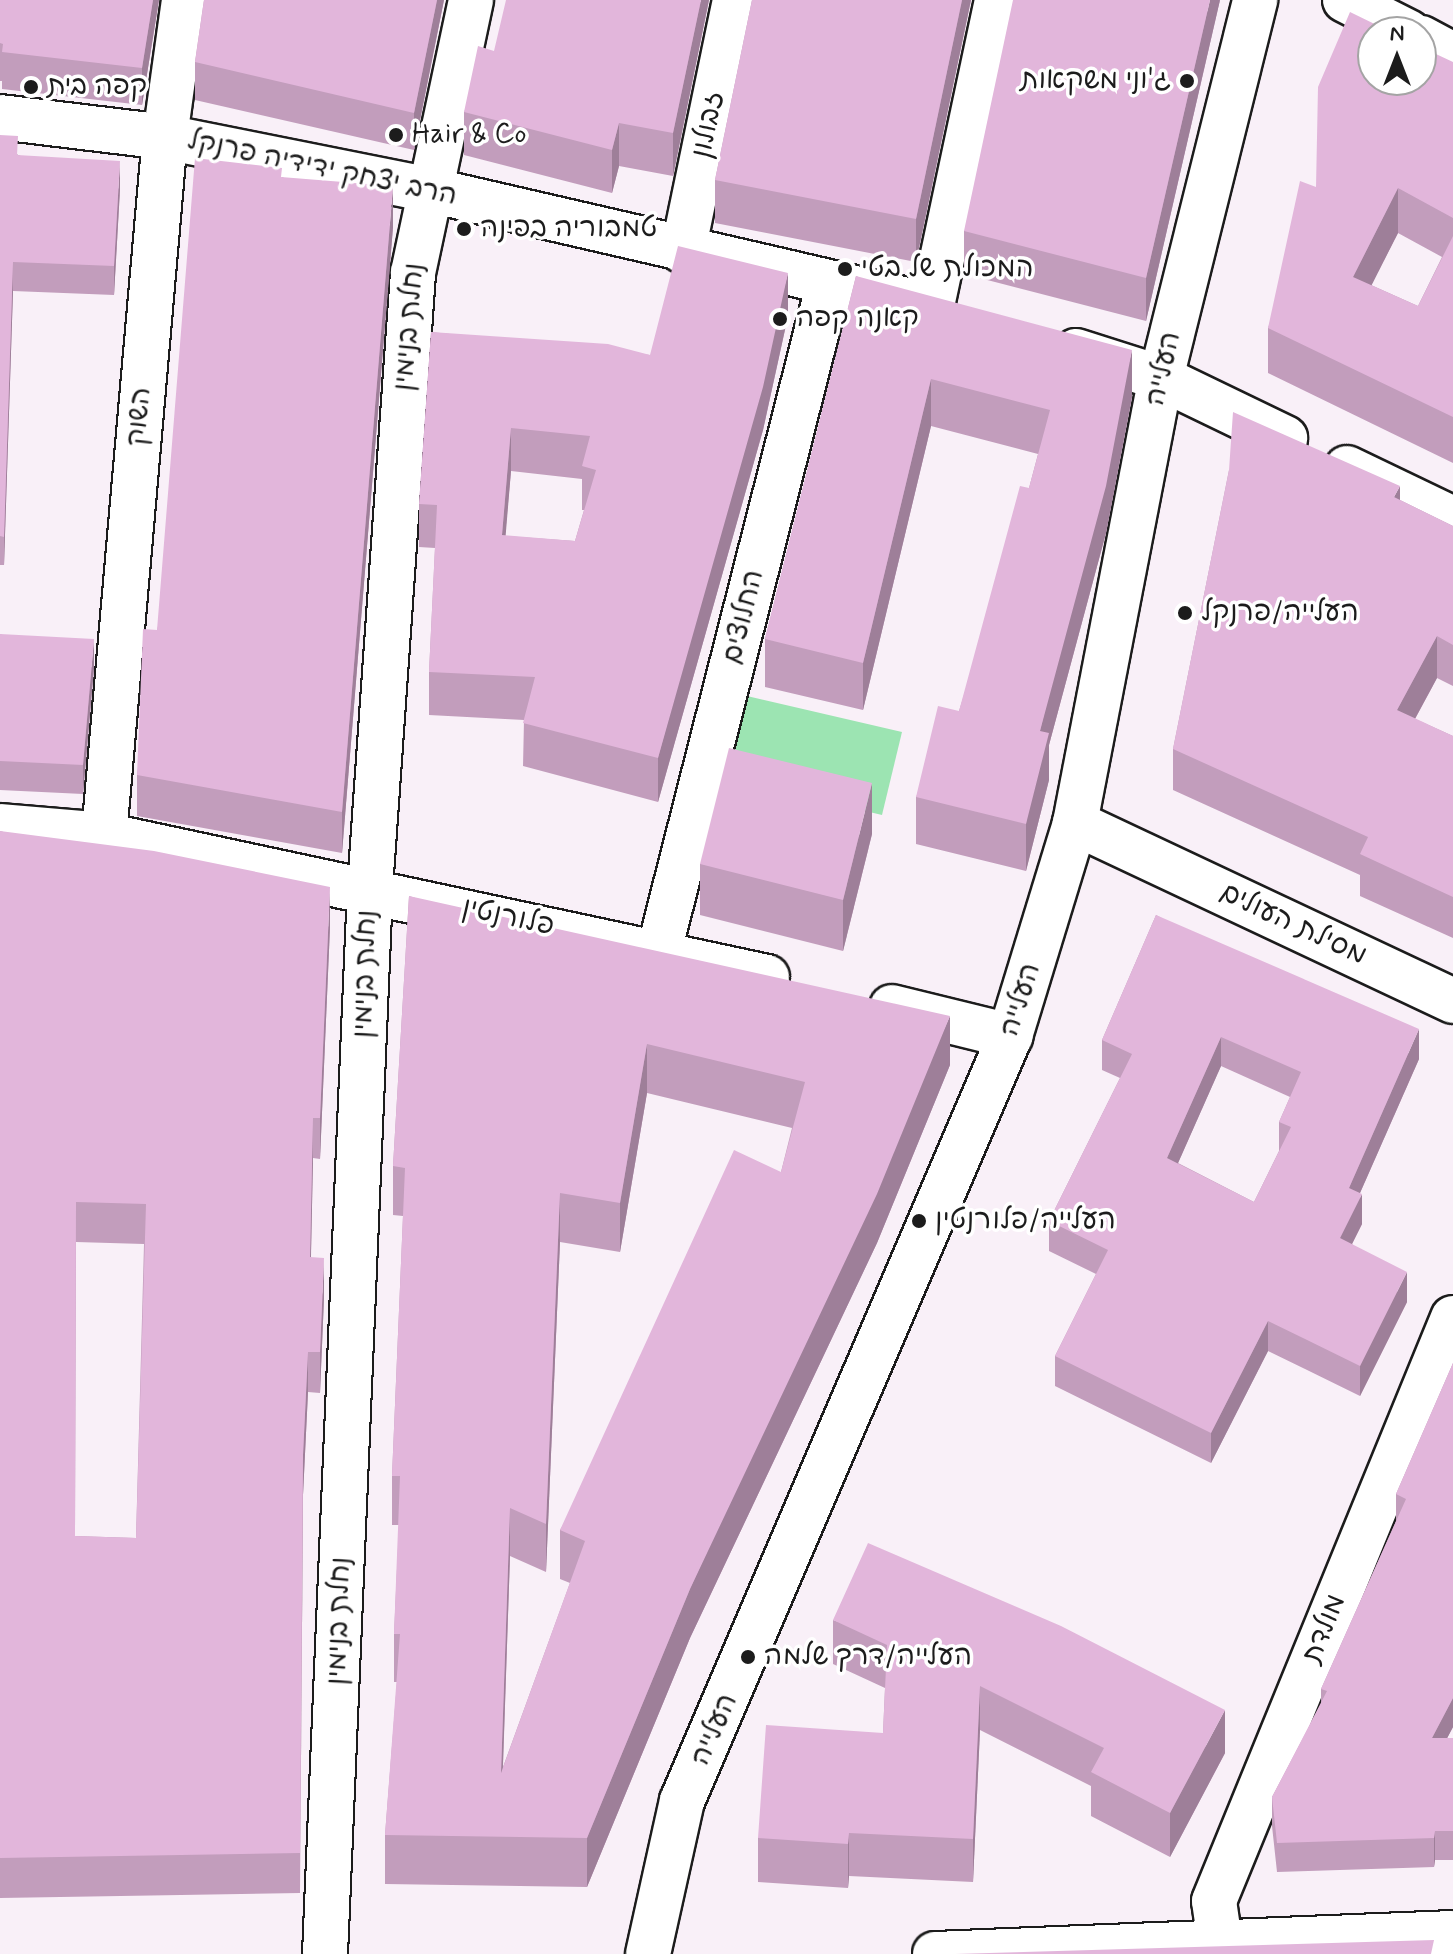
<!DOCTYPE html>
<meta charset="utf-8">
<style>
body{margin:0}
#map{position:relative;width:1453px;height:1954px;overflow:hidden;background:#f9f0f8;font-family:Mynerve,"Playpen Sans Hebrew",sans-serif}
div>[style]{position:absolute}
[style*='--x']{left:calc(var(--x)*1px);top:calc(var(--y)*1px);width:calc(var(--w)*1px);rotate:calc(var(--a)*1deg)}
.green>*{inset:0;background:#9ce4b2}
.roads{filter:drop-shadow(2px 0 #1c1c1c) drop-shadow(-2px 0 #1c1c1c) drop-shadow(0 2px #1c1c1c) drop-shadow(0 -2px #1c1c1c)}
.street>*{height:44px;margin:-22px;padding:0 22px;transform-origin:22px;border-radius:22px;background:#fff}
.secondary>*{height:44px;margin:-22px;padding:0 22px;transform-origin:22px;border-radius:22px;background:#fff}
.wall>*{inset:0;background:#c29dbc}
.shaded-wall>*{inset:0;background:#9e7f99}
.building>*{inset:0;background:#e2b6db}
.dots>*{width:22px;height:22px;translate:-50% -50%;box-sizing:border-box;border:4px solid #fff;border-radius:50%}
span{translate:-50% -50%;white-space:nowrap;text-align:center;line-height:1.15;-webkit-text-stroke:7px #fff;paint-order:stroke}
.poi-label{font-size:28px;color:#1c1c1c}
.right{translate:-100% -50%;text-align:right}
.left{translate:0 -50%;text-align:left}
.street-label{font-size:28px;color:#1c1c1c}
.north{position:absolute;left:1357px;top:16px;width:80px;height:80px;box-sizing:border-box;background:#fff;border:2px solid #a4a4a4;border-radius:50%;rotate:0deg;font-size:22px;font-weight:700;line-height:32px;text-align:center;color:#1c1c1c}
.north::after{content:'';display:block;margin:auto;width:28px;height:36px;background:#1c1c1c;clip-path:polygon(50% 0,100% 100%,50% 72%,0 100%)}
</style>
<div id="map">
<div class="green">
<i style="clip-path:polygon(747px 696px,902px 732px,882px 815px,727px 778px)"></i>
</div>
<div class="roads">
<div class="street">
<i style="--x:1345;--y:0;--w:71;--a:26.9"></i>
<i style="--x:1421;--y:38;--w:36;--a:28"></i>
<i style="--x:0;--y:117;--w:166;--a:6.9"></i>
<i style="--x:165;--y:137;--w:266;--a:11.3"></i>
<i style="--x:426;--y:189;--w:498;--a:13"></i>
<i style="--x:683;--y:251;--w:256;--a:-78.3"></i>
<i style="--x:932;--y:306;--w:313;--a:-78"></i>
<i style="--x:1076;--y:351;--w:89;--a:17.6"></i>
<i style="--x:1161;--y:378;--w:138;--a:25.8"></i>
<i style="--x:1347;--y:468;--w:118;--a:25.7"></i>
<i style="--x:1075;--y:823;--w:418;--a:25.2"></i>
<i style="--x:0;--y:826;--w:104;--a:4.9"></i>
<i style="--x:104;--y:835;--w:678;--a:12.09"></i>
<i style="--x:104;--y:835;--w:701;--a:-85.01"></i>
<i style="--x:165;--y:137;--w:138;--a:-82.1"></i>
<i style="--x:659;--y:951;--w:689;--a:-75.72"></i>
<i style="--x:892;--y:1007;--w:122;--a:13.8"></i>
<i style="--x:1220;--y:1942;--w:41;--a:-98.3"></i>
<i style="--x:1214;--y:1901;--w:630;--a:-67.71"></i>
<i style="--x:325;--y:1954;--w:1067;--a:-87.58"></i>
<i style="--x:370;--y:888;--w:617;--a:-86"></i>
<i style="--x:413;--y:273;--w:279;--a:-78"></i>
</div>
<div class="secondary">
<i style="--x:648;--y:1954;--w:157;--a:-77.5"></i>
<i style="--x:682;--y:1801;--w:832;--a:-66.79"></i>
<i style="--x:1010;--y:1036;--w:223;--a:-73"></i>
<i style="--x:1075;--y:823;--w:453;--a:-79.1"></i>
<i style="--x:1161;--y:378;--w:390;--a:-76"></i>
<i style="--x:935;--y:1954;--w:518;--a:-2.32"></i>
</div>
</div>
<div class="wall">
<i style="clip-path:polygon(0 0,159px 0,142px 105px,2px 89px,2px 81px,0 81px)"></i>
<i style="clip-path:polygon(204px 0,444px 0,414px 150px,195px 100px,195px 62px)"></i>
<i style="clip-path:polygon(709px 0,673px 176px,619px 166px,612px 193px,464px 155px,464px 112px,494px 51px)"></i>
<i style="clip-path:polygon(752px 0,971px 0,916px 262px,715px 223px,715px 180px)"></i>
<i style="clip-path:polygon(1220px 0,1146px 321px,964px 274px,964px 231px)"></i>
<i style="clip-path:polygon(evenodd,1453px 62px,1453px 463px,1268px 373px,1268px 328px,1316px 187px,1453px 62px,1398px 233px,1442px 257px,1418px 306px,1371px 285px,1398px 233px)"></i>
<i style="clip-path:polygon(0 135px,18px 155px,120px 189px,114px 295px,13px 291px,4px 565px,0 565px)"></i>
<i style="clip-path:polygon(282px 177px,393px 227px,342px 853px,137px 816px,137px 775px,157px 630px)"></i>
<i style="clip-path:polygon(856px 276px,1132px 397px,1106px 533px,1049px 745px,1049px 780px,1026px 871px,916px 844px,916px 797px,959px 711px,1029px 488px,1038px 454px,931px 426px,863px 710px,765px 687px,765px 639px)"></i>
<i style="clip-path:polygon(evenodd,788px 316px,763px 430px,658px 802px,523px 766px,524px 720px,429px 715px,429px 672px,435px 548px,419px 547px,419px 504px,431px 332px,650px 355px,788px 316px,511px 471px,582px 479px,582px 510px,584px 510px,575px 541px,505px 536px,511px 471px)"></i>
<i style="clip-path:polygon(1229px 470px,1400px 500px,1453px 526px,1453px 686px,1437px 678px,1415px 719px,1453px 736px,1453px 938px,1360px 896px,1360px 875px,1173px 790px,1173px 749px)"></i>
<i style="clip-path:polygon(0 634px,94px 668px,83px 794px,0 790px)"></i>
<i style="clip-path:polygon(evenodd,0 831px,330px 927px,320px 1159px,313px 1158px,311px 1257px,324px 1298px,320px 1393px,308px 1392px,303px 1495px,300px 1893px,0 1898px,0 831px,76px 1242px,144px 1244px,136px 1538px,75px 1536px,76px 1242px)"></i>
<i style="clip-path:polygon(872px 834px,843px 951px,700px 915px,700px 864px)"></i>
<i style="clip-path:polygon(evenodd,409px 896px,950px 1065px,877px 1243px,690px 1638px,587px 1887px,385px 1884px,385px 1835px,397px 1682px,394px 1682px,394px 1634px,399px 1525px,392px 1525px,392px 1476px,403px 1216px,393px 1215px,393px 1166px,409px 896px,647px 1093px,792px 1128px,781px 1172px,560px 1530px,560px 1579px,570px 1583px,503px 1767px,510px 1556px,546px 1572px,560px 1242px,620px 1252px,647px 1093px)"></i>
<i style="clip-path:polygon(evenodd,1156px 915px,1419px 1059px,1360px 1193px,1362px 1224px,1352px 1244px,1407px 1302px,1360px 1396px,1268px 1351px,1211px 1463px,1055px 1386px,1055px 1356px,1096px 1274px,1049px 1251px,1049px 1221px,1120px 1078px,1102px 1070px,1102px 1040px,1156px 915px,1221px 1066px,1290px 1097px,1279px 1122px,1279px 1151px,1254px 1202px,1178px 1163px,1221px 1066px)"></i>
<i style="clip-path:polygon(1453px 1363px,1453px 1727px,1447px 1738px,1453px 1738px,1453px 1860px,1435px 1860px,1434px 1867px,1277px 1872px,1272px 1826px,1272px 1797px,1321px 1704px,1321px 1689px,1396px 1521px,1396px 1494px)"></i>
<i style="clip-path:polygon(833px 1620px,1225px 1753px,1170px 1857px,1091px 1816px,1091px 1786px,980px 1730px,973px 1882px,849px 1876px,848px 1888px,758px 1882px,758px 1838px,883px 1733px,885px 1688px,833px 1664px)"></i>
</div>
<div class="shaded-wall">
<i style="clip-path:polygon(153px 0,159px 0,142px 105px,142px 68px)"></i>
<i style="clip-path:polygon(437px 0,444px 0,414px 150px,414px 113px)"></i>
<i style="clip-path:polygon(701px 0,709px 0,673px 176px,673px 133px)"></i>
<i style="clip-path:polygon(962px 0,971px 0,916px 262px,916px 219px)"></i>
<i style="clip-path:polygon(1210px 0,1220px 0,1146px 321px,1146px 278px)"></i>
<i style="clip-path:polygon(619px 123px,619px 166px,612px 193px,612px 150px)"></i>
<i style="clip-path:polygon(120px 161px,120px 189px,114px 295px,114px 266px)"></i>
<i style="clip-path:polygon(393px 186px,393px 227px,342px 853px,342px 812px)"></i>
<i style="clip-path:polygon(1398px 188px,1398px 233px,1353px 322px,1353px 277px)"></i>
<i style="clip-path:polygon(13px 262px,13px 291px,4px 565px,4px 537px)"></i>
<i style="clip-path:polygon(788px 273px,788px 316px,763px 430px,658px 802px,658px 758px)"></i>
<i style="clip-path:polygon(1132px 350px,1132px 397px,1106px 533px,1049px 745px,1049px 780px,1026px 871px,1026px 824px,1040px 731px)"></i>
<i style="clip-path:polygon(931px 379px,931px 426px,863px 710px,863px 663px)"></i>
<i style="clip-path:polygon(511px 428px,511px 471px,502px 579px,502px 535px)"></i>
<i style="clip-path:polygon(1400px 486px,1400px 528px,1394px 497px)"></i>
<i style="clip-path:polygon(1437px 636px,1437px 678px,1397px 752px,1397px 710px)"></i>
<i style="clip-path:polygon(94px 639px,94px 668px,83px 794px,83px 765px)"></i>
<i style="clip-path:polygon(872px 783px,872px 834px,843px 951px,843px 900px)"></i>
<i style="clip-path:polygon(330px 887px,330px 927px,320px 1159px,320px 1118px)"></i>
<i style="clip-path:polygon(950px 1016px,950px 1065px,877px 1243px,690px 1638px,587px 1887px,587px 1838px,690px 1589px)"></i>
<i style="clip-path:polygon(1419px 1029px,1419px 1059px,1349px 1218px,1349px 1188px)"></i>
<i style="clip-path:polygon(1221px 1037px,1221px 1066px,1167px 1188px,1167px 1158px)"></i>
<i style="clip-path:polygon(647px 1044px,647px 1093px,620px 1252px,620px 1203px)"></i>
<i style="clip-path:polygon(313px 1118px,313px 1158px,310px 1298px,310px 1257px)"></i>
<i style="clip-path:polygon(560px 1193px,560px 1242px,546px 1572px,546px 1524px)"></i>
<i style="clip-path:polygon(1362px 1194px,1362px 1224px,1340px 1268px,1340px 1238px)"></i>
<i style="clip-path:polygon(324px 1258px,324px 1298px,320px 1393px,320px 1352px)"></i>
<i style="clip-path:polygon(1407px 1272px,1407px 1302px,1360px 1396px,1360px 1366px)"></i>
<i style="clip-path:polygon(1268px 1321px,1268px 1351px,1211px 1463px,1211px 1433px)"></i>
<i style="clip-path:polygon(308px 1352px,308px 1392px,303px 1495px,300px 1893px,303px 1455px)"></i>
<i style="clip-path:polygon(510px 1508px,510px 1556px,501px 1821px,501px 1773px)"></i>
<i style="clip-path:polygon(980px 1686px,980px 1730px,973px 1882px,973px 1839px)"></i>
<i style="clip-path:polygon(1453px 1698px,1453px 1727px,1432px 1767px,1432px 1738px)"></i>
<i style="clip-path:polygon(1225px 1710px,1225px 1753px,1170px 1857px,1170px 1813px)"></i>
<i style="clip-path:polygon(1435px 1831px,1435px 1860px,1434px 1867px,1434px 1838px)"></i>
<i style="clip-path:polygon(849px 1833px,849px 1876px,848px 1888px,848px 1844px)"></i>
</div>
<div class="building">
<i style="clip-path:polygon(0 0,153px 0,142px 68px,2px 52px,3px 44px,0 43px)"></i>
<i style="clip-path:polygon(204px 0,437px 0,414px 113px,195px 62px)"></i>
<i style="clip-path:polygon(506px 0,701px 0,673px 133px,619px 123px,612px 150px,464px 112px,478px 46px,494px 51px)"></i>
<i style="clip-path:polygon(752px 0,962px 0,916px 219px,715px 180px)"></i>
<i style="clip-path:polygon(1013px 0,1210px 0,1146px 278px,964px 231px)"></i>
<i style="clip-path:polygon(1350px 12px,1391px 32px,1373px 32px,1373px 80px,1421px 80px,1421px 47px,1453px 62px,1453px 218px,1398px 188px,1353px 277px,1418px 306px,1453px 236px,1453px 417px,1268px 328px,1300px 181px,1316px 187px,1318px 87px)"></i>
<i style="clip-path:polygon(0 135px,18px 136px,17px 155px,120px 161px,114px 266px,13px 262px,4px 537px,0 536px)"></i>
<i style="clip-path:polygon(195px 158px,282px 168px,281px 177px,393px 186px,342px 812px,137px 775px,143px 629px,157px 630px)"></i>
<i style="clip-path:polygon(evenodd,678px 246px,788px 273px,763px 387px,658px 758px,523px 723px,535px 677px,429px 672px,437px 505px,419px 504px,431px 332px,608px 344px,650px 355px,678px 246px,511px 428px,590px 436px,582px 466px,596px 470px,575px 541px,502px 535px,511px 428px)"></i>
<i style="clip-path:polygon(856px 276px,1132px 350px,1106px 486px,1040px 731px,1049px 733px,1026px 824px,916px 797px,938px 706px,959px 711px,1020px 486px,1029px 488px,1050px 410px,931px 379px,863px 663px,765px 639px)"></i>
<i style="clip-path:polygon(1233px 412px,1400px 486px,1394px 497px,1453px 526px,1453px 645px,1437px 636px,1397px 710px,1453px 736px,1453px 897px,1360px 854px,1368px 837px,1173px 749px,1229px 470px)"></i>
<i style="clip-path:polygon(0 634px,94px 639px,83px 765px,0 761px)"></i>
<i style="clip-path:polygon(729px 748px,872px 783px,843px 900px,700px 864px)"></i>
<i style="clip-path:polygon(evenodd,0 831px,154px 851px,330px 887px,320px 1118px,313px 1118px,310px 1257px,324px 1258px,320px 1352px,308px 1352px,303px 1455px,300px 1853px,0 1858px,0 831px,76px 1202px,146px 1204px,136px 1538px,75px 1536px,76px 1202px)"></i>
<i style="clip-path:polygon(evenodd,409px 896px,950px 1016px,877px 1194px,690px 1589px,587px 1838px,385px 1835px,400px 1634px,394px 1634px,400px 1476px,392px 1476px,405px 1168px,393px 1166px,409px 896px,647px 1044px,805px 1082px,781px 1172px,734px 1150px,560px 1530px,585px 1541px,501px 1773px,510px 1508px,546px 1524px,560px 1193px,620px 1203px,647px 1044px)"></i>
<i style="clip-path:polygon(evenodd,1156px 915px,1419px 1029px,1349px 1188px,1362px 1194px,1340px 1238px,1407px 1272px,1360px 1366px,1268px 1321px,1211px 1433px,1055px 1356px,1108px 1250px,1049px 1221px,1132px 1054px,1102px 1040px,1156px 915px,1221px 1037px,1301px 1072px,1279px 1122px,1291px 1127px,1254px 1202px,1167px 1158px,1221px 1037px)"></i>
<i style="clip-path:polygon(1453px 1363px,1453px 1698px,1432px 1738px,1453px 1738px,1453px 1831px,1435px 1831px,1434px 1838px,1277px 1843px,1272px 1797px,1327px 1691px,1321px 1689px,1406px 1499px,1396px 1494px)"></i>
<i style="clip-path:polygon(868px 1543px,1061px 1626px,1225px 1710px,1170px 1813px,1091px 1772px,1104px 1748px,980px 1686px,973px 1839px,849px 1833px,848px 1844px,758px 1838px,766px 1725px,883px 1733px,887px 1645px,833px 1620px)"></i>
<i style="clip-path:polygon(1434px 1940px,1431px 1954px,955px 1954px)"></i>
</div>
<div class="dots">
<i style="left:1187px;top:81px;background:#1c1c1c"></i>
<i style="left:31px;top:87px;background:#1c1c1c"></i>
<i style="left:396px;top:135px;background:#1c1c1c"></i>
<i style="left:464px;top:229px;background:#1c1c1c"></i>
<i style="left:845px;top:269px;background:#1c1c1c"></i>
<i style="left:780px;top:319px;background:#1c1c1c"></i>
<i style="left:1185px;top:613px;background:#1c1c1c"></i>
<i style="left:919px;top:1221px;background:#1c1c1c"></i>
<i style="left:748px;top:1657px;background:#1c1c1c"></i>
</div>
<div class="poi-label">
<span class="right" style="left:1171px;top:81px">ג'וני משקאות</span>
<span class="left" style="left:47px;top:87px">קפה בית</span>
<span class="left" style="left:412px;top:135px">Hair &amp; Co</span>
<span class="left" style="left:480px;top:229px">טמבוריה בפינה</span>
<span class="left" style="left:861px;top:269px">המכולת של בטי</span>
<span class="left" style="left:796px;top:319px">קאנה קפה</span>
<span class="left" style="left:1201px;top:613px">העלייה/פרנקל</span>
<span class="left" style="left:935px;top:1221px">העלייה/פלורנטין</span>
<span class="left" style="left:764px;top:1657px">העלייה/דרך שלמה</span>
</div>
<div class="street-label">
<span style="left:709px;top:125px;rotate:-78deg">זבולון</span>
<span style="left:322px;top:169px;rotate:12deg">הרב יצחק ידידיה פרנקל</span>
<span style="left:410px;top:327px;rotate:-85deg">נחלת בנימין</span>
<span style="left:1164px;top:369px;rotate:-77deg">העלייה</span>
<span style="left:140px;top:417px;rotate:-85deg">השוק</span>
<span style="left:744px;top:617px;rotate:-76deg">החלוצים</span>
<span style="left:508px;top:918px;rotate:12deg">פלורנטין</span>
<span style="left:1293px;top:925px;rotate:25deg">מסילת העולים</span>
<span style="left:366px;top:974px;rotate:-88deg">נחלת בנימין</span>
<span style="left:1021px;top:1000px;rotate:-72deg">העלייה</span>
<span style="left:340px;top:1621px;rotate:-88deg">נחלת בנימין</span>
<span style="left:1325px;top:1629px;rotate:-68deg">מולדת</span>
<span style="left:715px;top:1730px;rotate:-66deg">העלייה</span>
</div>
<div class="north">N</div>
</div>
